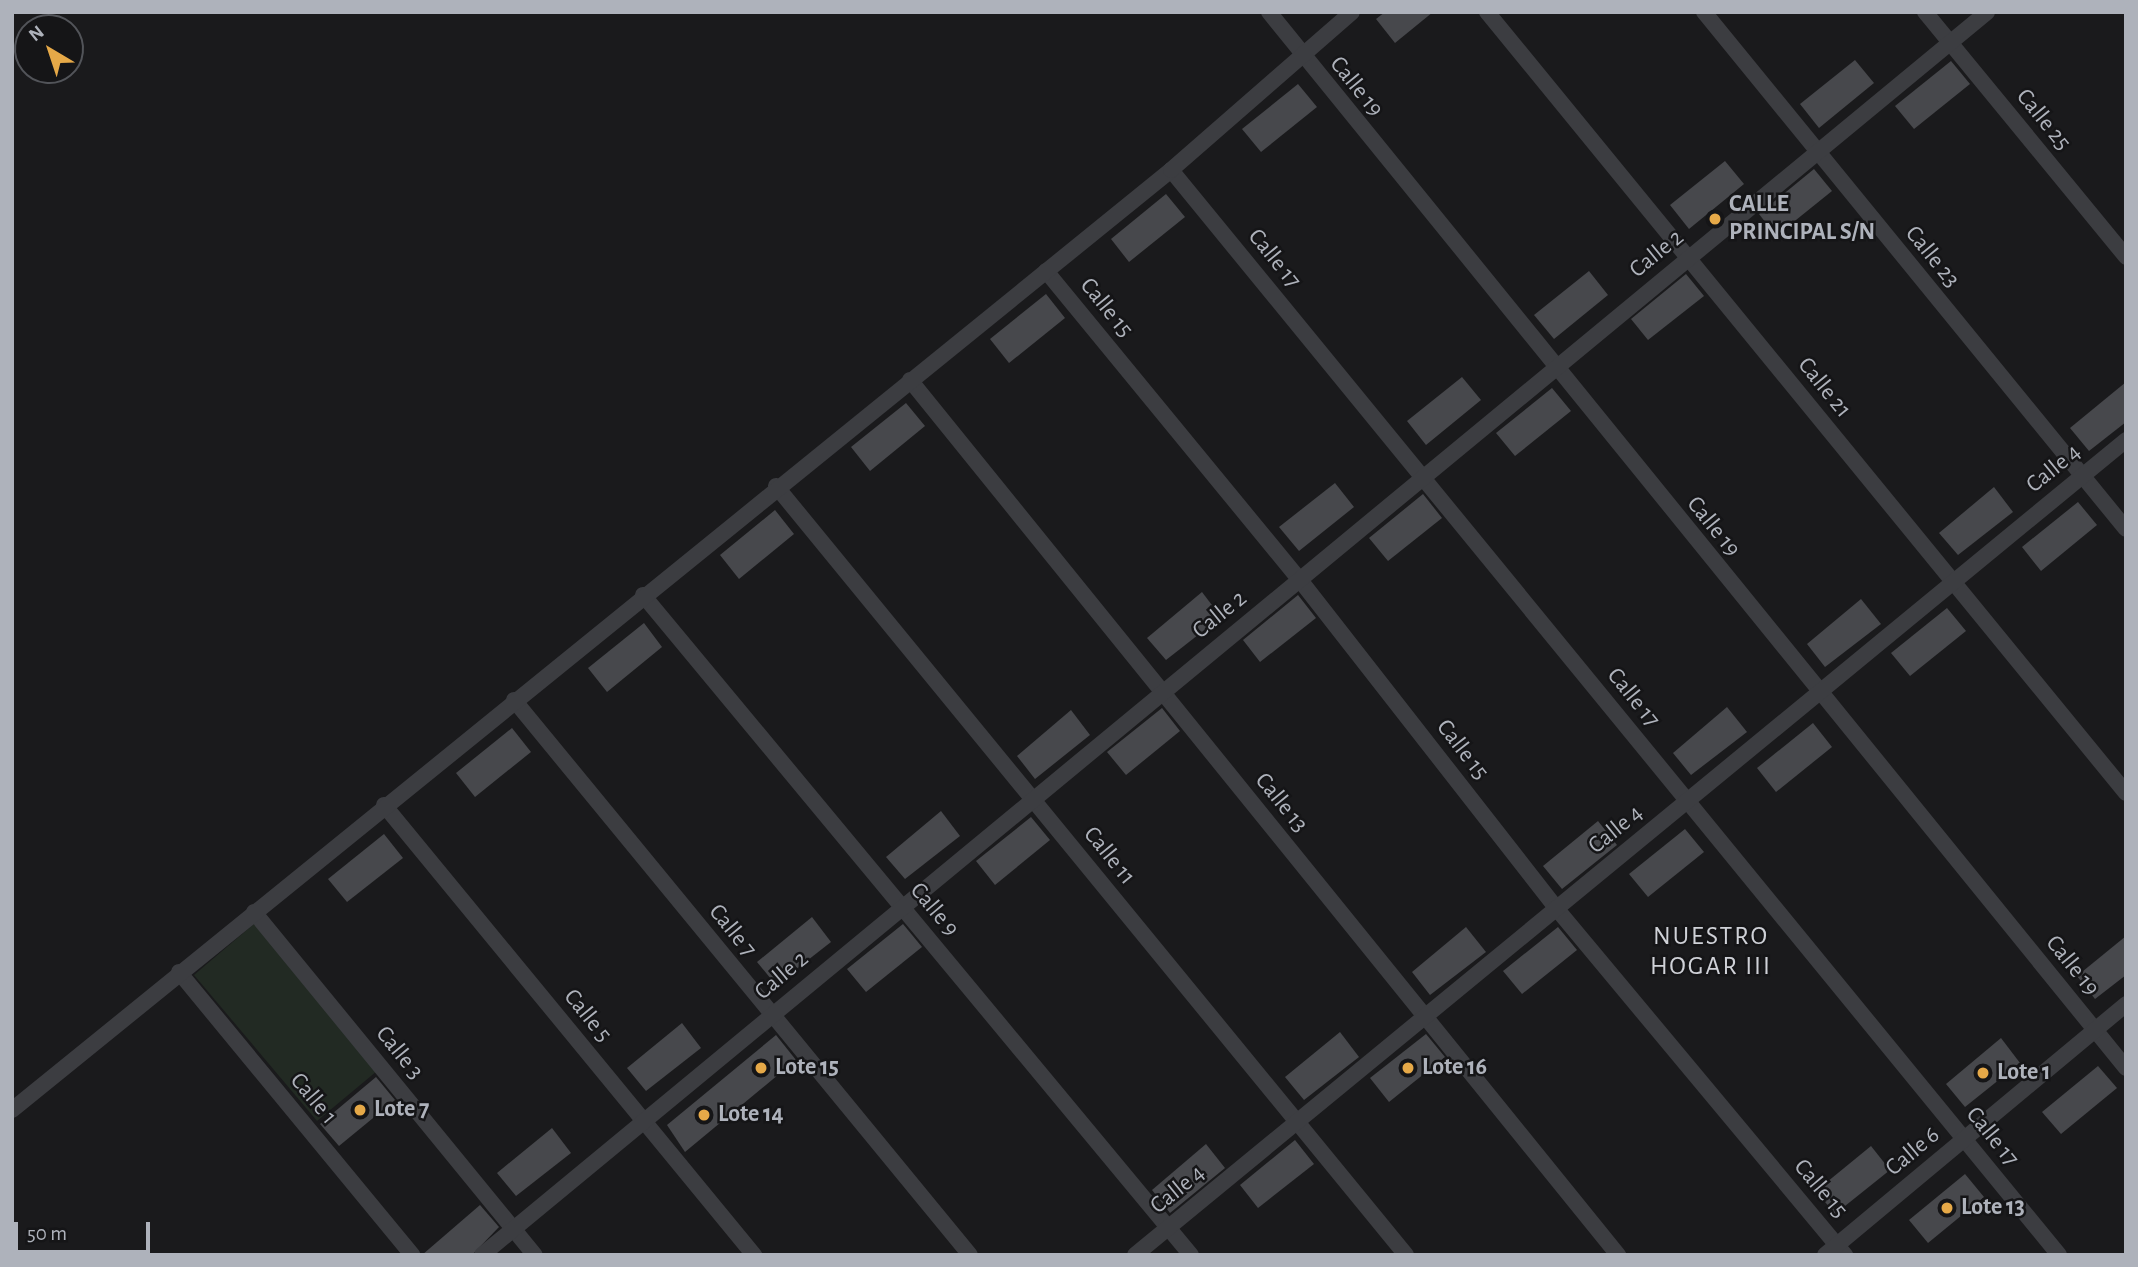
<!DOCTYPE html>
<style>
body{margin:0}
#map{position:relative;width:2138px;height:1267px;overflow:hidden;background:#1a1a1c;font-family:"Alegreya Sans",sans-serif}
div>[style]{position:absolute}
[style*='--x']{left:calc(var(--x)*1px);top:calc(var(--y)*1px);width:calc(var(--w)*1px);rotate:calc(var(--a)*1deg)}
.green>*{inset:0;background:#222a23}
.building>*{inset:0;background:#47484c}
.street>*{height:16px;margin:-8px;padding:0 8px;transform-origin:8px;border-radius:8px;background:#3c3d41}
.dots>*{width:19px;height:19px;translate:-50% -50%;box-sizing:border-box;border:4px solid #151517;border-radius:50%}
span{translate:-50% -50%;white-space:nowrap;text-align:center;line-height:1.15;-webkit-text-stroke:5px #151517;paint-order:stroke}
.street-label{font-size:24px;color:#aeb2bb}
.poi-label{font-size:24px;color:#aeb2bb;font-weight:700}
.left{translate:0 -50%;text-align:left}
.neighbourhood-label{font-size:26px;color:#cfd1d7;letter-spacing:2px}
.frame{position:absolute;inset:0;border:14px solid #aeb2bb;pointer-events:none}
.north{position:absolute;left:14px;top:14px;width:70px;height:70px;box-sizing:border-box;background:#151517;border:2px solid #525459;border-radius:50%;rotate:321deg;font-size:19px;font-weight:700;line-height:28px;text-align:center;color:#aeb2bb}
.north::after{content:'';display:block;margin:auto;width:24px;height:32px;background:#e6a948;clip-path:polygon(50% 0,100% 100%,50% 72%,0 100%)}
.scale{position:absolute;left:14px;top:1222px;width:136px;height:32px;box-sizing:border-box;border:4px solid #aeb2bb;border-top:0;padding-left:9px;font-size:21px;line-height:24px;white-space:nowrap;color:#aeb2bb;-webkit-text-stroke:5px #151517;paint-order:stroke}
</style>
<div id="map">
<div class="green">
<i style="clip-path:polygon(255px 923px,377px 1071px,317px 1121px,194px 975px)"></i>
</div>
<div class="building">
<i style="clip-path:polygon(1385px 12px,1433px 12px,1395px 43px,1376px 19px)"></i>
<i style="clip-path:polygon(1855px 60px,1874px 83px,1819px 128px,1800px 104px)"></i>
<i style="clip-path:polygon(1951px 61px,1970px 84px,1914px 129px,1895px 106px)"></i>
<i style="clip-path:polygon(1298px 84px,1317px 107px,1261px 152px,1242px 129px)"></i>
<i style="clip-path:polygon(1725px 161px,1744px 184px,1689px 229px,1670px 205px)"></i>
<i style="clip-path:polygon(1814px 169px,1832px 191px,1776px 236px,1759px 214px)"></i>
<i style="clip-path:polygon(1166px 194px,1185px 217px,1129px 262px,1111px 239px)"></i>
<i style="clip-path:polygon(1589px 271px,1608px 295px,1554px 339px,1534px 315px)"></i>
<i style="clip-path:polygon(1686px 274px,1704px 296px,1648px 340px,1631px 319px)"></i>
<i style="clip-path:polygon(1046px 294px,1065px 318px,1009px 363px,990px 339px)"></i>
<i style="clip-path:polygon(1462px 377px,1481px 400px,1426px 445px,1407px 421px)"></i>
<i style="clip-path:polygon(2126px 382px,2126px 422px,2089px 451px,2070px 428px)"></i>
<i style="clip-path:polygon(1552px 388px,1571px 411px,1515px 456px,1496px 433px)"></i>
<i style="clip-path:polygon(906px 403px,925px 426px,870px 471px,851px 447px)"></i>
<i style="clip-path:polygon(1335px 483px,1354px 507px,1299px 551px,1279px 527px)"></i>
<i style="clip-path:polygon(1994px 487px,2013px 512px,1958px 555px,1939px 533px)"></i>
<i style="clip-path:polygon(1423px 494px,1442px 518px,1388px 561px,1369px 538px)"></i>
<i style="clip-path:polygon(2078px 502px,2097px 525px,2041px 571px,2022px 547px)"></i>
<i style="clip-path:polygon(775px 510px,794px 534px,739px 579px,720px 555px)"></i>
<i style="clip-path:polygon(1202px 592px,1221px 617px,1166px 660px,1147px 638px)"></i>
<i style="clip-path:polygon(1298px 595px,1316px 618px,1260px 662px,1243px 640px)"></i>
<i style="clip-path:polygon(1861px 599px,1881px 624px,1825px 667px,1807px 644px)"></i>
<i style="clip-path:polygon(1947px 608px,1966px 631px,1910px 676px,1891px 653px)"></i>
<i style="clip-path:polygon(644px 623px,662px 647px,607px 692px,588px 668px)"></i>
<i style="clip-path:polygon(1727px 707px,1747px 732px,1691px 775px,1673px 753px)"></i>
<i style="clip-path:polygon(1162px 708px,1180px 731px,1126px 775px,1107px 752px)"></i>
<i style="clip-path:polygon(1071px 710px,1090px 735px,1035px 779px,1017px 756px)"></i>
<i style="clip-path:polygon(1813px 723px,1832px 747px,1776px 792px,1757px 768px)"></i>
<i style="clip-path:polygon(512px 728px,531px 752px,475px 797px,456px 773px)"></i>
<i style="clip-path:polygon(941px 811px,960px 836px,905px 879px,886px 857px)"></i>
<i style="clip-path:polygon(1031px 817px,1050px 840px,995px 885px,976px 861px)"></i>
<i style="clip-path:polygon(1598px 821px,1617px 845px,1562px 889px,1543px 866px)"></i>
<i style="clip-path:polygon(1685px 829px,1704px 852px,1648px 897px,1629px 874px)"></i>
<i style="clip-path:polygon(384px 834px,403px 858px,347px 902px,328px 879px)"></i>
<i style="clip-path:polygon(812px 917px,831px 942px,776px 985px,757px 962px)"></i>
<i style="clip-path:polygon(903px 924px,922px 947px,866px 992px,847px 969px)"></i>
<i style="clip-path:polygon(1466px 927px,1486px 952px,1430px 995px,1412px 972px)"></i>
<i style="clip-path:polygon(1558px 927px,1577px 950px,1522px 994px,1503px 971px)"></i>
<i style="clip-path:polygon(2126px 936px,2126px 975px,2095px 999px,2077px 976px)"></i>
<i style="clip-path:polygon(682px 1023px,701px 1048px,646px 1091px,627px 1068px)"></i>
<i style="clip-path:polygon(1340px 1032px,1359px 1057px,1304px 1100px,1285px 1077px)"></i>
<i style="clip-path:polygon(1426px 1034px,1445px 1057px,1389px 1102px,1370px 1078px)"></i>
<i style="clip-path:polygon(776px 1035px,796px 1060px,685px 1152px,667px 1125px)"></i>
<i style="clip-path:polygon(2001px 1038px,2020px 1063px,1965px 1107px,1946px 1084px)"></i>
<i style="clip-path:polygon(2098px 1066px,2117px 1088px,2061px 1134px,2042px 1112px)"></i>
<i style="clip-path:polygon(376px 1077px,395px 1100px,339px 1146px,320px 1124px)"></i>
<i style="clip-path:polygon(552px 1128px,571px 1153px,516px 1196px,497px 1173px)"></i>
<i style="clip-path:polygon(1295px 1140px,1314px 1164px,1258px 1208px,1240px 1185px)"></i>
<i style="clip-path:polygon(1206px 1144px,1225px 1168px,1170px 1213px,1152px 1190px)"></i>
<i style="clip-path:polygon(1871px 1146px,1890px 1170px,1835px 1214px,1816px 1191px)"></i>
<i style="clip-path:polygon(1965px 1174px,1984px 1197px,1928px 1243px,1909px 1220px)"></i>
<i style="clip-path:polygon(480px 1205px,499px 1227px,472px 1255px,422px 1255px)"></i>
</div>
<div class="street">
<i style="--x:1269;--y:12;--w:1360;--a:50.94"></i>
<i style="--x:1487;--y:12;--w:1009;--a:50.71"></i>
<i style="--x:1704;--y:12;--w:667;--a:50.78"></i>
<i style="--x:1925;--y:12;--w:317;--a:50.6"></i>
<i style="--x:1171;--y:170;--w:1402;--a:50.7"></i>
<i style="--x:1046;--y:271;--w:400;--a:50.6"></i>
<i style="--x:1300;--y:580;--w:416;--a:52"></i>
<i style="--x:1556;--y:908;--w:452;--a:50.2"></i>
<i style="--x:910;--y:380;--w:1126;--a:51.02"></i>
<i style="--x:776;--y:486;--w:994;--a:50.67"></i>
<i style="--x:643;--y:595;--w:858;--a:50.3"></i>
<i style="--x:514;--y:700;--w:718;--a:50.59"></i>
<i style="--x:384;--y:805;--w:583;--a:50.57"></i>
<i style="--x:254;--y:912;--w:443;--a:50.7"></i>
<i style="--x:179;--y:972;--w:367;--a:50.5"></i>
<i style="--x:12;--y:1110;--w:1492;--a:-39.04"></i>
<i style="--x:1171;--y:170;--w:240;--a:-41.1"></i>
<i style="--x:482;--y:1255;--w:1952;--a:-39.55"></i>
<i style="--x:1135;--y:1255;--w:1283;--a:-39.43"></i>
<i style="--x:1825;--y:1255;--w:392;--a:-39.8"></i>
</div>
<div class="dots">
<i style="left:1715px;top:219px;background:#e6a948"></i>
<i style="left:761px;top:1068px;background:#e6a948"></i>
<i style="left:1408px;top:1068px;background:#e6a948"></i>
<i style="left:1983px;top:1073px;background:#e6a948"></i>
<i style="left:360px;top:1110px;background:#e6a948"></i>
<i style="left:704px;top:1115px;background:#e6a948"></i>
<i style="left:1947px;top:1208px;background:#e6a948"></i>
</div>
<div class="street-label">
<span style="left:1356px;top:87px;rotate:51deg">Calle 19</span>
<span style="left:2043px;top:120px;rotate:51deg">Calle 25</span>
<span style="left:1657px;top:254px;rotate:-39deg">Calle 2</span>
<span style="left:1932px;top:257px;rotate:51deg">Calle 23</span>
<span style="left:1274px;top:259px;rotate:51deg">Calle 17</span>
<span style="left:1106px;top:308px;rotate:51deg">Calle 15</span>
<span style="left:1824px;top:388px;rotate:51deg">Calle 21</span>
<span style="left:2054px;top:469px;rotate:-39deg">Calle 4</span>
<span style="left:1713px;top:527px;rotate:51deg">Calle 19</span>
<span style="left:1220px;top:615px;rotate:-39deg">Calle 2</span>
<span style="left:1633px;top:698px;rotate:51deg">Calle 17</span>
<span style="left:1462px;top:750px;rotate:52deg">Calle 15</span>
<span style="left:1281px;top:803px;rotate:51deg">Calle 13</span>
<span style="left:1616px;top:830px;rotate:-39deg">Calle 4</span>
<span style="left:1109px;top:856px;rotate:51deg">Calle 11</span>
<span style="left:934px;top:910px;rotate:50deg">Calle 9</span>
<span style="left:732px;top:931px;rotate:51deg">Calle 7</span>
<span style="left:2072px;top:966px;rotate:51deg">Calle 19</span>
<span style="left:782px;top:976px;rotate:-40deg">Calle 2</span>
<span style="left:587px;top:1016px;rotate:51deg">Calle 5</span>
<span style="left:399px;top:1053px;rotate:51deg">Calle 3</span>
<span style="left:313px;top:1099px;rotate:50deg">Calle 1</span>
<span style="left:1992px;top:1137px;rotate:51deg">Calle 17</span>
<span style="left:1913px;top:1152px;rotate:-40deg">Calle 6</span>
<span style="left:1820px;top:1189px;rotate:50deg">Calle 15</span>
<span style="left:1178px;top:1190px;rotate:-39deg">Calle 4</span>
</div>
<div class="poi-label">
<span class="left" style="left:1729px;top:219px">CALLE<br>PRINCIPAL S/N</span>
<span class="left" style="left:775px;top:1068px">Lote 15</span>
<span class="left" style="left:1422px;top:1068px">Lote 16</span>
<span class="left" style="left:1997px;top:1073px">Lote 1</span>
<span class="left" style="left:374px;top:1110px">Lote 7</span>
<span class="left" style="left:718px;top:1115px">Lote 14</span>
<span class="left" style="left:1961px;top:1208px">Lote 13</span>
</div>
<div class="neighbourhood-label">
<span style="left:1711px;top:952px">NUESTRO<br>HOGAR III</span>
</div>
<div class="frame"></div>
<div class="north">N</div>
<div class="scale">50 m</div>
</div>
